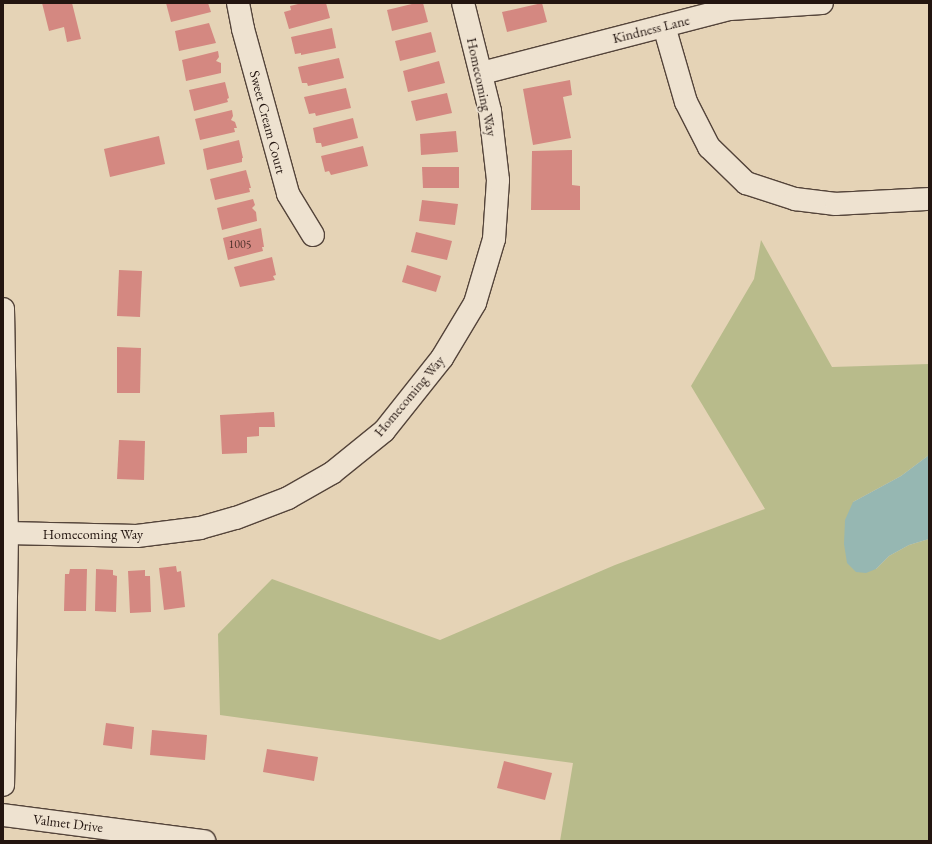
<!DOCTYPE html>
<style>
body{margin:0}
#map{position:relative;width:932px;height:844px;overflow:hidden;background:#e5d3b6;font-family:"EB Garamond",serif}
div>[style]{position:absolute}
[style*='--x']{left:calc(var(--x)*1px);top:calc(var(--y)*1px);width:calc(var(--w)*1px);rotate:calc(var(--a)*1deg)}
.green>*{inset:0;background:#b8bb8b}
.water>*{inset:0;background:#96b7b2}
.building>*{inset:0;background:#d48881}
.roads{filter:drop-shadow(1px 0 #54443a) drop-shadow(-1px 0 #54443a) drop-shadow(0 1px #54443a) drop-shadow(0 -1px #54443a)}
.minor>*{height:22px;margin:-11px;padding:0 11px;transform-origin:11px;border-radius:11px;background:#eee2d0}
span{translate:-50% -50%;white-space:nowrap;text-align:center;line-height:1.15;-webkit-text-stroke:3.5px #eee2d0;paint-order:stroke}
.number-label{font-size:12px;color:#4f322c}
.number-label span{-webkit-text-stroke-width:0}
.street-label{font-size:14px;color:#231510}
.frame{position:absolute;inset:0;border:4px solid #231510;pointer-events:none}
</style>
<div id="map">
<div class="green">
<i style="clip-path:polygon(761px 240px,832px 367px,929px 364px,929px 455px,901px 476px,853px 502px,876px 569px,889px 556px,909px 545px,929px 539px,929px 841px,560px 841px,573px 763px,220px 715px,218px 634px,272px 579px,440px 640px,615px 565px,765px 509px,691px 386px,754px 279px)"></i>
</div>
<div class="water">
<i style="clip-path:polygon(929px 455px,929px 539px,909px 545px,889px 556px,876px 569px,866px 573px,856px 572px,847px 563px,844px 544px,845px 520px,853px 502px,901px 476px)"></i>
</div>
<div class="building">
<i style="clip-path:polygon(42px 3px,72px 3px,81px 39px,67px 42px,64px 27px,49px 31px)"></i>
<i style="clip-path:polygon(166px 3px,208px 3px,211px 12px,171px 22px)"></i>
<i style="clip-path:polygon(302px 3px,326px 3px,330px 18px,289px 29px,284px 12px,291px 10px,290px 6px)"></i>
<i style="clip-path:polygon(416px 3px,423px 3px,428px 22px,392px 31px,387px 10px)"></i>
<i style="clip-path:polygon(542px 3px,547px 22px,507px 32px,502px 12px)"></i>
<i style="clip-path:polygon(209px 23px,216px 43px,179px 51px,175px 31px)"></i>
<i style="clip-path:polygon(332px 28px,336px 48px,301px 55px,301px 53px,295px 54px,291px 37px)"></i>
<i style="clip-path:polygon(431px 32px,436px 52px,400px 61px,395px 41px)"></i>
<i style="clip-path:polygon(218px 51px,219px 57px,216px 61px,221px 63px,221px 73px,186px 81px,182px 60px)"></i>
<i style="clip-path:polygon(339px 58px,344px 78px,308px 86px,307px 83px,302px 83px,298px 67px)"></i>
<i style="clip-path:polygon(439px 61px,445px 83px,408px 92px,403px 71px)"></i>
<i style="clip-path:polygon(570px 80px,572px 95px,563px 97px,571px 138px,533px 145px,523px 89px)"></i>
<i style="clip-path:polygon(225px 82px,229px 98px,227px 99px,228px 102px,194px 111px,189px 90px)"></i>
<i style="clip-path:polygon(346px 88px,351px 108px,316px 116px,315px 113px,309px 114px,304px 97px)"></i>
<i style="clip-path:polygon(447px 93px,452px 113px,416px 121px,411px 101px)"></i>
<i style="clip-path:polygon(232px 110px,233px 116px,231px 120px,235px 122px,237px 128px,234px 128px,235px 132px,200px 140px,195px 119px)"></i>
<i style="clip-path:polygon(353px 118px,358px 138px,322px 147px,321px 143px,316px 143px,313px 128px)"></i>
<i style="clip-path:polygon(456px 131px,458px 152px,421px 155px,420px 134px)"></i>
<i style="clip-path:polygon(159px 136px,165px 164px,110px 177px,104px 149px)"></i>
<i style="clip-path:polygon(239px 140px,243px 158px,242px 158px,242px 162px,207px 170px,203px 149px)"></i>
<i style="clip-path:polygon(363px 146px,368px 166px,331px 175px,329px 171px,325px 172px,321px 156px)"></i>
<i style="clip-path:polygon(572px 150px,572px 185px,580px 186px,580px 210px,531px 210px,532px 151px)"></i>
<i style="clip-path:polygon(422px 167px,459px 167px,459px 188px,423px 188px)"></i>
<i style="clip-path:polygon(246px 170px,251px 188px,249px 188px,250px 192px,215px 200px,210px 179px)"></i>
<i style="clip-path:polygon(253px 199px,255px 205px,252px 208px,256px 212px,257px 221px,222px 230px,217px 208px)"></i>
<i style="clip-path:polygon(422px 200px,458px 204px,455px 225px,419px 221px)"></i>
<i style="clip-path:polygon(261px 228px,264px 247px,262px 247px,263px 251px,228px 260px,223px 238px)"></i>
<i style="clip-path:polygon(416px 232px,452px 241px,447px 260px,411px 252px)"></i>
<i style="clip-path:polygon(272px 257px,276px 275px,273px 276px,275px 280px,240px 287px,234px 267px)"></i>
<i style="clip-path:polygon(407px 265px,441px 276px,436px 292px,402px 282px)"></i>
<i style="clip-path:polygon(119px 270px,142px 271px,140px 317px,117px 316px)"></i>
<i style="clip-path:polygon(117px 347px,141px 348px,140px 393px,117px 393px)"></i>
<i style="clip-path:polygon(274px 412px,275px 427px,259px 427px,259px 436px,247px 437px,247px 453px,222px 454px,220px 415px)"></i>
<i style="clip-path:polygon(119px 440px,145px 441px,144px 480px,117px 479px)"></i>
<i style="clip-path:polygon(176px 566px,177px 572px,181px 571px,185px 607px,164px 610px,159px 568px)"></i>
<i style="clip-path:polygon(70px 569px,87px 569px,86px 611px,64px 611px,65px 574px,69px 574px)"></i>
<i style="clip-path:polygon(96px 569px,113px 570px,113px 575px,117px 576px,116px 612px,95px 611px)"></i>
<i style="clip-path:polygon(145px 570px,145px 576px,150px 576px,151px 612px,130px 613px,128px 571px)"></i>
<i style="clip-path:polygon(106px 723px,134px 727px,132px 749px,103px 745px)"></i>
<i style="clip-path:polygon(152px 730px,207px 735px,205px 760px,150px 755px)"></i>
<i style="clip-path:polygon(267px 749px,318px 757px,314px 781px,263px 772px)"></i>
<i style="clip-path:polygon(504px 761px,552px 773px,545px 800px,497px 788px)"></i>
</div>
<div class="roads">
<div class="minor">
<i style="--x:238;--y:3;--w:26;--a:79"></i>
<i style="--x:243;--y:29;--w:171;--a:74.7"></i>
<i style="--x:288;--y:194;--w:48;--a:58.6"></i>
<i style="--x:664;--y:26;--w:79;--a:73.9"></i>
<i style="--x:686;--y:102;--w:51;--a:62.9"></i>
<i style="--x:709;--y:147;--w:52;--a:44.2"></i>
<i style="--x:746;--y:183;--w:52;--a:18.1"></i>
<i style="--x:795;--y:199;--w:41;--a:7"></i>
<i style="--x:836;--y:204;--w:93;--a:-3.1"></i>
<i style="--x:482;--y:73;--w:256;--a:-14.5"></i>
<i style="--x:730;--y:9;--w:92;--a:-3.7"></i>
<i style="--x:3;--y:309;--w:224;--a:89"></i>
<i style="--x:7;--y:533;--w:252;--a:90.9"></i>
<i style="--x:7;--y:533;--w:130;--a:1.3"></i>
<i style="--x:137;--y:536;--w:64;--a:-7.2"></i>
<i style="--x:200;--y:528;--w:37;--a:-16"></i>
<i style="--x:236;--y:518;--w:56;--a:-21"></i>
<i style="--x:288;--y:498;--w:51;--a:-29.6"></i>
<i style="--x:332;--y:473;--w:67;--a:-38.9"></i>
<i style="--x:384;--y:431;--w:93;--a:-51.5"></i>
<i style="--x:442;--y:358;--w:64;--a:-59"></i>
<i style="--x:475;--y:303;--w:67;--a:-73.5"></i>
<i style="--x:494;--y:239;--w:59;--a:-86.1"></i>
<i style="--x:498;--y:180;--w:69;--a:-96.6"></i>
<i style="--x:490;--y:111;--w:111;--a:-104"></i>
<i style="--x:3;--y:815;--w:203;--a:7.4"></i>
</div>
</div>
<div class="number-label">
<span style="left:240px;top:245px">1005</span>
</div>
<div class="street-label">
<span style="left:651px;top:29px;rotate:-14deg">Kindness Lane</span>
<span style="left:482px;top:87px;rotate:78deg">Homecoming Way</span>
<span style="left:268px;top:122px;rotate:75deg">Sweet Cream Court</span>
<span style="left:409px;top:396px;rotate:-50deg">Homecoming Way</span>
<span style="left:93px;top:534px">Homecoming Way</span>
<span style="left:68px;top:823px;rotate:7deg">Valmet Drive</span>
</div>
<div class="frame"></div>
</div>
